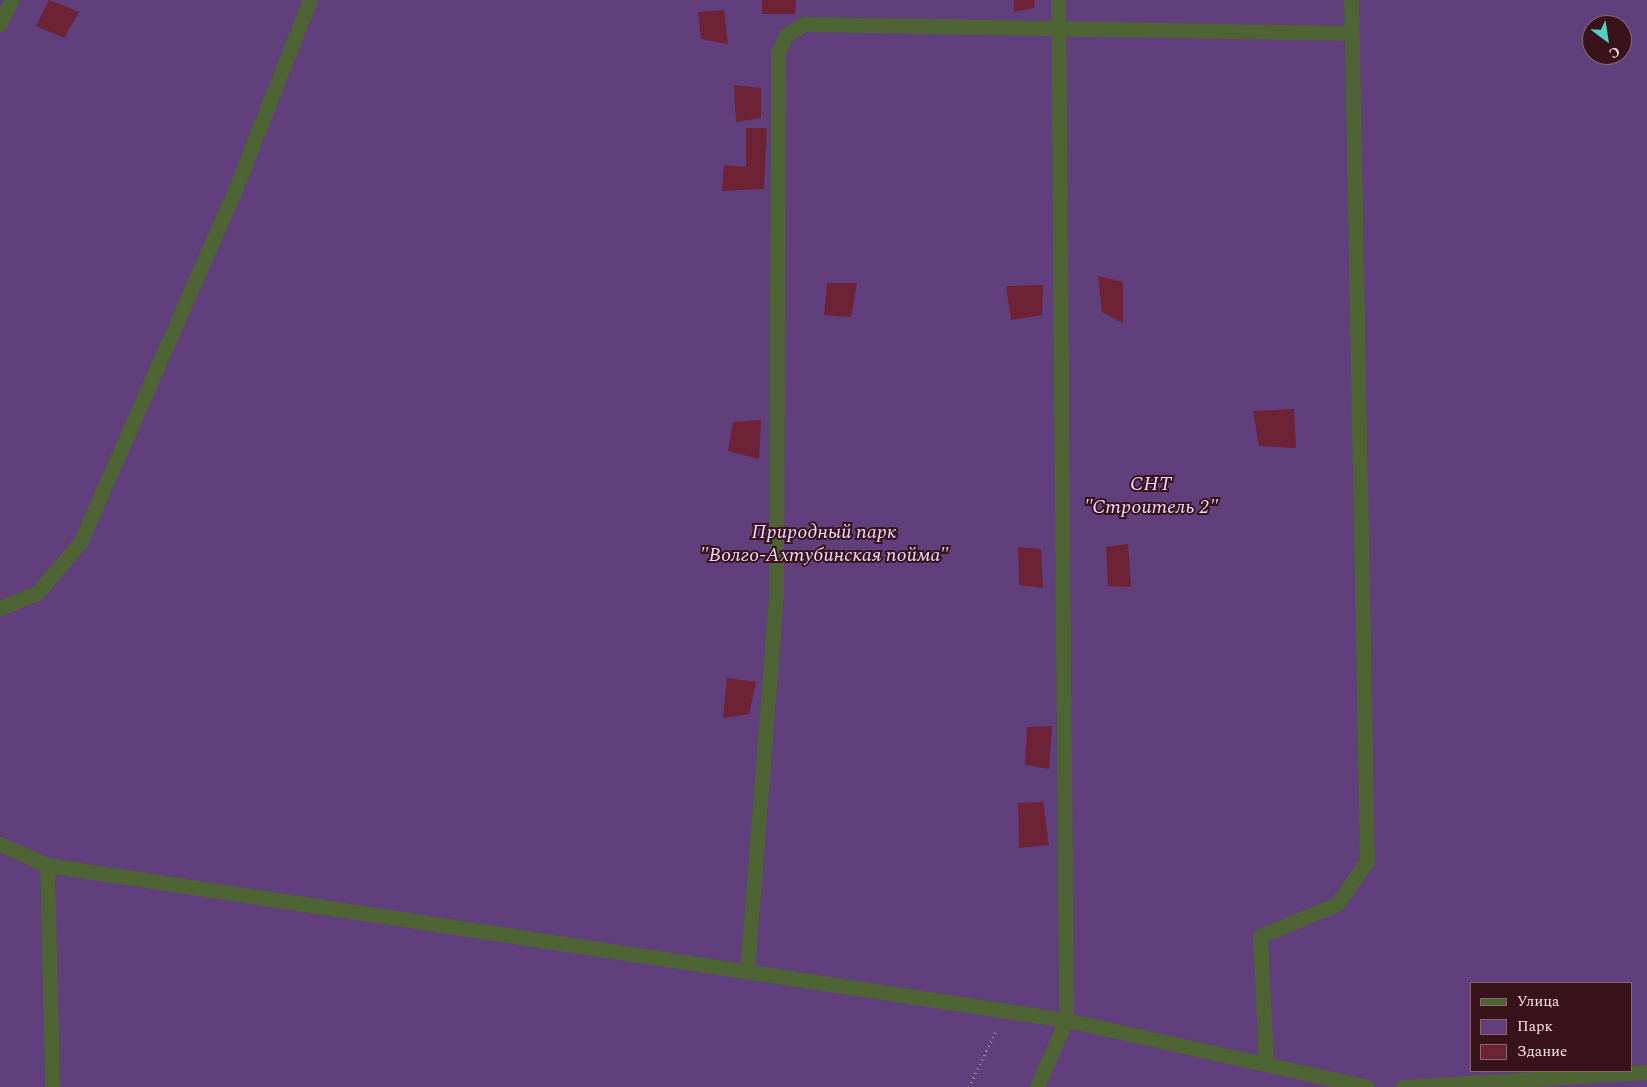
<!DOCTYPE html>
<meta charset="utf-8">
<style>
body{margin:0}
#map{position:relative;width:1647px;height:1087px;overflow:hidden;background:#431d25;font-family:Spectral,serif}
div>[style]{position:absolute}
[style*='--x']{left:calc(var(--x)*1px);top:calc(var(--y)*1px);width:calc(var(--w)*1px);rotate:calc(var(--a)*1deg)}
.green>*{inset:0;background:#613e7c}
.building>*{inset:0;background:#6d2335}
.path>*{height:3px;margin-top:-1.5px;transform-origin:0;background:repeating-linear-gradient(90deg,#aa8a8f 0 1px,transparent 0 5px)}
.street>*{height:15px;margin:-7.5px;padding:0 7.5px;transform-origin:7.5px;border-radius:7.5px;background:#4e6435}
span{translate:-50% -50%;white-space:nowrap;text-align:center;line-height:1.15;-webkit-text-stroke:4px #38131b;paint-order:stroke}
.park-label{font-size:20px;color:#ebd7fd;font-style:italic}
.legend{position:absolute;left:1470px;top:982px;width:162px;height:90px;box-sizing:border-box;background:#38131b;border:1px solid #88676d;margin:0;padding:6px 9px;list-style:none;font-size:15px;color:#ffe4e7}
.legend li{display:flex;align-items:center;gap:10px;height:25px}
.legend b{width:25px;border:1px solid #88676d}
.north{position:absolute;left:1582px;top:15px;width:50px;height:50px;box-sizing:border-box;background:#38131b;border:1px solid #88676d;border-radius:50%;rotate:149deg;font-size:14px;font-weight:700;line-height:20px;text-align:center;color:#ffe4e7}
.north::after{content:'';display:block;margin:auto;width:18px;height:22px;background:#55cec5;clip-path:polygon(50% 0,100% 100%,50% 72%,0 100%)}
</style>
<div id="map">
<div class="green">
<i style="clip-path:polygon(evenodd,0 0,1647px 0,1647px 1087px,0 1087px,0 0,1592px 25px,1622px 25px,1622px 55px,1592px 55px,1592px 25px,0 0,1471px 983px,1631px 983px,1631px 1071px,1471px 1071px,1471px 983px)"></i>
</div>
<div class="building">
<i style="clip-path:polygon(49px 0,79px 12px,64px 38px,36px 26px)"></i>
<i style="clip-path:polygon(762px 0,796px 0,795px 14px,762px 14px)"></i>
<i style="clip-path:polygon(1014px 0,1035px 0,1034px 8px,1014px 12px)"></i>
<i style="clip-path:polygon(724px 10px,728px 44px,701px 39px,698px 12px)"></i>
<i style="clip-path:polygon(734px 85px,761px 88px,761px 118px,736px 122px)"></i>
<i style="clip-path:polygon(746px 128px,767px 128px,764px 189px,722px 191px,724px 165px,746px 167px)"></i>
<i style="clip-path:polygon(1098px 276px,1123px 282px,1123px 323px,1102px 312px)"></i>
<i style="clip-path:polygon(827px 283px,857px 283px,851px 317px,824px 315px)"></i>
<i style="clip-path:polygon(1043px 285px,1042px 315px,1011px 320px,1006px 286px)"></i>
<i style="clip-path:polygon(1294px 409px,1296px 448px,1259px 446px,1253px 411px)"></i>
<i style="clip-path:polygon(761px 420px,759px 459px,728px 451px,733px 422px)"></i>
<i style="clip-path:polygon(1128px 544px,1131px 587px,1108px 586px,1106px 547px)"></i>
<i style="clip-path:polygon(1018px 547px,1041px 549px,1043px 588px,1019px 585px)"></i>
<i style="clip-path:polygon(727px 678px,756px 682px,749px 714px,723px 718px)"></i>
<i style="clip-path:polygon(1052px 726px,1049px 769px,1025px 765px,1027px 727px)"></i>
<i style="clip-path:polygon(1043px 802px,1049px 845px,1019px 848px,1018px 803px)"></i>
</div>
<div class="path">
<i style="--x:969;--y:1087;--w:62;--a:-64.3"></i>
</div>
<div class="street">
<i style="--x:0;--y:24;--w:26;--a:-65"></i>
<i style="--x:0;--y:608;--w:40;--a:-22"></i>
<i style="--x:37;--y:593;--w:66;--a:-49.3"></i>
<i style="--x:80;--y:543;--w:380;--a:-66.3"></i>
<i style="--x:233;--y:195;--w:210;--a:-68.5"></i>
<i style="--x:0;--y:844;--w:51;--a:24.1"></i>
<i style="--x:47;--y:865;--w:1031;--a:8.65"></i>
<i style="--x:1066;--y:1020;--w:308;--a:12.5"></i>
<i style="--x:47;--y:865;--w:222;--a:88.7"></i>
<i style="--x:747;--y:972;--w:378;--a:-85.6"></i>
<i style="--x:776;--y:595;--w:543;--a:-89.79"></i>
<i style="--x:778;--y:52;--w:20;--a:-63"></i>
<i style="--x:787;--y:34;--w:20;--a:-30"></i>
<i style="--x:804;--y:24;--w:548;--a:0.94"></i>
<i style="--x:1266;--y:1064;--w:128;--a:-92.7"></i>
<i style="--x:1260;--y:936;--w:83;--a:-22.6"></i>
<i style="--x:1337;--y:904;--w:52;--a:-55.1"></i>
<i style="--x:1367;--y:861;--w:861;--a:-91.06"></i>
<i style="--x:1037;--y:1087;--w:73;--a:-66.6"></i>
<i style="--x:1066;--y:1020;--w:1020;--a:-90.45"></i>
<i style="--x:1403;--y:1087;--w:244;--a:-3.5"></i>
</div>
<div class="park-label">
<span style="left:1151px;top:496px">СНТ<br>"Строитель 2"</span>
<span style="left:824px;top:544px">Природный парк<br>"Волго-Ахтубинская пойма"</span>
</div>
<ul class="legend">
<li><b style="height:6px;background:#4e6435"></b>Улица</li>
<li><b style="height:14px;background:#613e7c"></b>Парк</li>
<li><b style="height:14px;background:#6d2335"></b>Здание</li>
</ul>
<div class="north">С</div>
</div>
